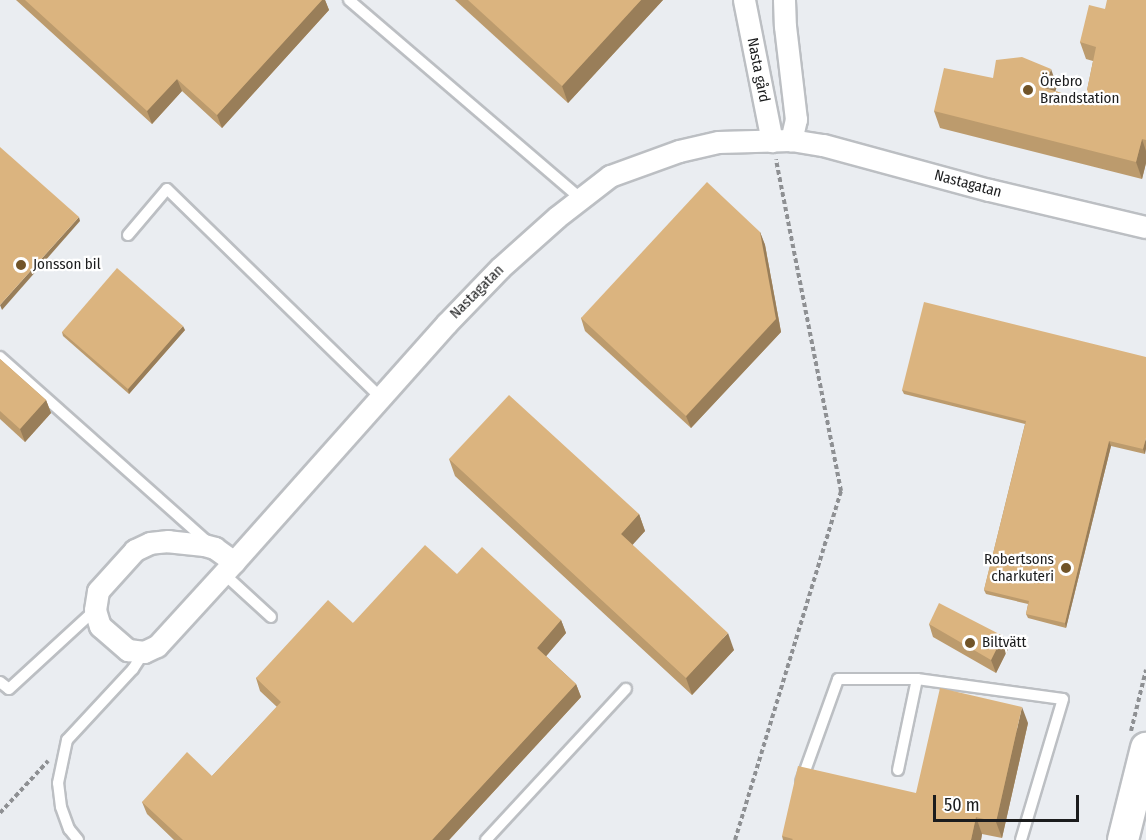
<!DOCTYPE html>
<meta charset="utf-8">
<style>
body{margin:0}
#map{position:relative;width:1146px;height:840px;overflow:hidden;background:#eaedf1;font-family:"Fira Sans Condensed",sans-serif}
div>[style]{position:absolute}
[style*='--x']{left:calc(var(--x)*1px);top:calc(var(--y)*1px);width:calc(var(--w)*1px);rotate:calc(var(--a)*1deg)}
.path>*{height:4px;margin-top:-2px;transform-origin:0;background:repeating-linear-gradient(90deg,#8e9093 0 4.5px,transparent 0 7.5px)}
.roads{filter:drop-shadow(2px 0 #bcbfc3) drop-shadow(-2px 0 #bcbfc3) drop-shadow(0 2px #bcbfc3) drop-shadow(0 -2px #bcbfc3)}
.service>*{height:10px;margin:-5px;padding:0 5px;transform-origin:5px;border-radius:5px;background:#fff}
.minor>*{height:21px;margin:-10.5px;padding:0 10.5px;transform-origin:10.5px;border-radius:10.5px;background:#fff}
.secondary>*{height:30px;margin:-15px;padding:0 15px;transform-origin:15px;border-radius:15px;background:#fff}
.wall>*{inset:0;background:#bc9b6d}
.shaded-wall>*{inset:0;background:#997e59}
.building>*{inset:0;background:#dbb47f}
.dots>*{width:16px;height:16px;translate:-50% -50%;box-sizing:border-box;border:3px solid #fff;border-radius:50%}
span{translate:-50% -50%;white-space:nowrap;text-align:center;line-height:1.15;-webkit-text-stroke:4.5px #fff;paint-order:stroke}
.street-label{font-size:15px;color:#1b1c1d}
.poi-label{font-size:15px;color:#1b1c1d}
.left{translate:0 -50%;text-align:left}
.right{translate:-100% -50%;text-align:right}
.scale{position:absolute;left:933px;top:795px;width:146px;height:27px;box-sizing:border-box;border:3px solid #1b1c1d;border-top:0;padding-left:8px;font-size:18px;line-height:21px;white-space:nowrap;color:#1b1c1d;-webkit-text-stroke:4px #fff;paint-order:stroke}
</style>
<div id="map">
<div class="path">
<i style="--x:1131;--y:731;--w:63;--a:-76.2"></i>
<i style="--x:0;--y:813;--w:71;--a:-47.3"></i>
<i style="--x:735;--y:840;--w:365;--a:-73.1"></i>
<i style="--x:841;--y:491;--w:338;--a:-101.1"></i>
</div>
<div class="roads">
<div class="service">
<i style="--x:349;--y:0;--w:306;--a:40.6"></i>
<i style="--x:128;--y:235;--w:60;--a:-49.7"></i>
<i style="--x:167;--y:189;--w:298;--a:44.3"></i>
<i style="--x:0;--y:357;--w:278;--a:41.7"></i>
<i style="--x:223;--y:573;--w:65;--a:42.5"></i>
<i style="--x:0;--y:682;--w:11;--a:38"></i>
<i style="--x:9;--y:689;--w:117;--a:-42.6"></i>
<i style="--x:898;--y:770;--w:93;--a:-78.2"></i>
<i style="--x:917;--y:679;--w:147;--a:7.8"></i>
<i style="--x:1063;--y:699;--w:147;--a:106.6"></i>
<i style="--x:801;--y:782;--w:109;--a:-70.2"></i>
<i style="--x:838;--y:679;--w:79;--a:0"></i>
<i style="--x:78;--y:840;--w:14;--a:-129"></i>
<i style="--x:69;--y:829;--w:23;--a:-110"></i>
<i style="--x:61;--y:807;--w:24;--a:-97"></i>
<i style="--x:58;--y:783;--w:44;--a:-78.2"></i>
<i style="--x:67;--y:740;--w:97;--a:-47.1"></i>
<i style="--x:133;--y:669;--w:20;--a:-57"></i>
<i style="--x:486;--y:840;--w:206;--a:-47.2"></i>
</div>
<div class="minor">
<i style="--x:744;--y:0;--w:144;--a:78.8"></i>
<i style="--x:784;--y:0;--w:26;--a:88"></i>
<i style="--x:785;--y:26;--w:94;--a:83.3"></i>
<i style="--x:796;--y:119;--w:22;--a:103"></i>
<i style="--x:234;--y:562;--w:24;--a:-144"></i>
<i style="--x:215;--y:548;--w:11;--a:-165"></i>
<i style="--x:204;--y:545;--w:36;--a:-174"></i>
<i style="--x:168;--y:541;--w:18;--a:174"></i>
<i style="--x:150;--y:543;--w:17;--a:155"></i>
<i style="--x:135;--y:550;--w:55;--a:132.1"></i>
<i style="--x:98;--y:591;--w:19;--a:99"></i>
<i style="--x:95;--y:610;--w:17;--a:73"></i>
<i style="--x:100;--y:626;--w:37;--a:41"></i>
<i style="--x:128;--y:650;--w:16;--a:7"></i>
<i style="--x:144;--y:652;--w:14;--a:-25"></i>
<i style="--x:157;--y:646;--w:114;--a:-47.5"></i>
<i style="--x:234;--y:562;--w:319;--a:-48.3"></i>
<i style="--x:446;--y:324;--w:78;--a:-46"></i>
<i style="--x:500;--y:268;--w:76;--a:-41.8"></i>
<i style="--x:557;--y:217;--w:67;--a:-37.7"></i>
<i style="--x:610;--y:176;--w:73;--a:-19.9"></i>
<i style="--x:679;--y:151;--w:40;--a:-13"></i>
<i style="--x:718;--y:142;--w:73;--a:-1.6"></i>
<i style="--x:791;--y:140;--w:32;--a:9"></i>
<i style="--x:823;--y:145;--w:172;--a:15.2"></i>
<i style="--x:989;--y:190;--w:161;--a:13.3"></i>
</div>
<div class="secondary">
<i style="--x:1123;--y:840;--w:95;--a:-76"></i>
</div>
</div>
<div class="wall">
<i style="clip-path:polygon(16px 0,325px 0,329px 10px,222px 128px,182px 91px,152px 124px)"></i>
<i style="clip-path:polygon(455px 0,663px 0,568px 103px)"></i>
<i style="clip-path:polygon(1146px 0,1146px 163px,1142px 179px,940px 128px,934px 111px,993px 78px,1057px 86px,1055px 91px,1085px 100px,1093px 61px,1086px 59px,1080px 42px,1105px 9px)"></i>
<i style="clip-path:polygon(760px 232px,765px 245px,781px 332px,691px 428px,585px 331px,581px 318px)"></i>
<i style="clip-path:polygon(185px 330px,129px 394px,63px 336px,62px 332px)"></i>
<i style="clip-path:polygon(1146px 357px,1145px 454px,1111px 446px,1066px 628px,1028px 618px,1026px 614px,1028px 604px,986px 594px,984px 590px,1025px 424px,904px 394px,902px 390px)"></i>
<i style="clip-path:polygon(0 359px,46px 400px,51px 413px,25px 442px,0 419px)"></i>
<i style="clip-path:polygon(449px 459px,639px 514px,645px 531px,632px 545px,734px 650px,692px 695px,455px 476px)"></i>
<i style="clip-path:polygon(457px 574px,561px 620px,566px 633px,546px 656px,576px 684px,581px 697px,449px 840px,174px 840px,147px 814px,142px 802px,212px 776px,277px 707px,260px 691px,256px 678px,353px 623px)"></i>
<i style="clip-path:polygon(929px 624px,1003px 636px,1008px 649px,996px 673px,933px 637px)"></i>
<i style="clip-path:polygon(1028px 723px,1002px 838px,982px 834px,981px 840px,783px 840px,782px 836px,916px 793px)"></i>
</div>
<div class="shaded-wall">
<i style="clip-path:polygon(322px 0,325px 0,329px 10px,222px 128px,217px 115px)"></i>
<i style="clip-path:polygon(641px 0,663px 0,568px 103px,562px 86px)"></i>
<i style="clip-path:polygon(1051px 69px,1057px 86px,1051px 105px,1045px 88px)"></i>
<i style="clip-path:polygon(177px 79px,182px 91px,152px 124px,147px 111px)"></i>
<i style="clip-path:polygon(1142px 139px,1146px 151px,1146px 163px,1142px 179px,1136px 162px)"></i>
<i style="clip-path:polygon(79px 217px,80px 221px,2px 310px,0 305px)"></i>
<i style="clip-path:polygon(760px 232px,765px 245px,781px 332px,691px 428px,686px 416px)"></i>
<i style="clip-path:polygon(183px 326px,185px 330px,129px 394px,128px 389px)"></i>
<i style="clip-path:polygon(46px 400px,51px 413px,25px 442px,20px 429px)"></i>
<i style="clip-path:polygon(1146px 438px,1146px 449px,1145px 454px,1143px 449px)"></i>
<i style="clip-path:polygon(1109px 441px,1111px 446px,1066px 628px,1065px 623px)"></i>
<i style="clip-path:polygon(639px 514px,645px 531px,627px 551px,621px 534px)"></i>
<i style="clip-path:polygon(561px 620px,566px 633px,542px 661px,537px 648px)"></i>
<i style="clip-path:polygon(728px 633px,734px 650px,692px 695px,686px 678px)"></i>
<i style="clip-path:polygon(1003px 636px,1008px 649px,996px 673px,991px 660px)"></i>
<i style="clip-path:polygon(576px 684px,581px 697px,449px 840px,432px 840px)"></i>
<i style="clip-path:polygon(1022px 707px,1028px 723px,1002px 838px,996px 822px)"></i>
<i style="clip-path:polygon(976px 817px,982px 834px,981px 840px,971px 840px)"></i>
</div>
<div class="building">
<i style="clip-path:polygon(25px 0,322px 0,217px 115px,177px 79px,147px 111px)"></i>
<i style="clip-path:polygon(468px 0,641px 0,562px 86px)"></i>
<i style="clip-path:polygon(1107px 0,1146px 0,1146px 140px,1142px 139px,1136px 162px,934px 111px,944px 68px,993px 78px,996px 60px,1022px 57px,1051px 69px,1045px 88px,1085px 100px,1096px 47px,1080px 42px,1089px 5px,1105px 9px)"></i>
<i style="clip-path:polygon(0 147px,79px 217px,0 305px)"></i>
<i style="clip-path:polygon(707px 182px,760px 232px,776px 319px,686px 416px,581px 318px)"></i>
<i style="clip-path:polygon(117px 268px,183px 326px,128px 389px,62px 332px)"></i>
<i style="clip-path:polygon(924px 302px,1146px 357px,1146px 438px,1143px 449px,1109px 441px,1065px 623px,1026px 614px,1029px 601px,984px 590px,1026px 421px,902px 390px)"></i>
<i style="clip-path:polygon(0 359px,46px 400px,20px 429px,0 411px)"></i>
<i style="clip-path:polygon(509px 395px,639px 514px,621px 534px,728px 633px,686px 678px,449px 459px)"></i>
<i style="clip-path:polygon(425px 545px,457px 574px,482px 547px,561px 620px,537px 648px,576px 684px,432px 840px,183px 840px,142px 802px,187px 752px,212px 776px,281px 702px,256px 678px,328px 600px,353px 623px)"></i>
<i style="clip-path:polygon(939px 603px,1003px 636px,991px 660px,929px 624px)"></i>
<i style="clip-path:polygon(940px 688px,1022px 707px,996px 822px,976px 817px,971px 840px,792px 840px,793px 839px,782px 836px,798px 766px,916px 793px)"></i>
</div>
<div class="dots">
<i style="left:1028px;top:90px;background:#715428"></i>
<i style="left:21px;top:265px;background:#715428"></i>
<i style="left:1066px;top:568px;background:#715428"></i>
<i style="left:970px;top:643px;background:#715428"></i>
</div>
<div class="street-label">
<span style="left:758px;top:70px;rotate:79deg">Nasta gård</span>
<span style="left:968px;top:184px;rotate:15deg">Nastagatan</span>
<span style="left:477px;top:292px;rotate:-45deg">Nastagatan</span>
</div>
<div class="poi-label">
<span class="left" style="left:1040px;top:90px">Örebro<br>Brandstation</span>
<span class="left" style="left:33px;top:265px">Jonsson bil</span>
<span class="right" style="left:1054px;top:568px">Robertsons<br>charkuteri</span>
<span class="left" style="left:982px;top:643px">Biltvätt</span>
</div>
<div class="scale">50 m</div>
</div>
